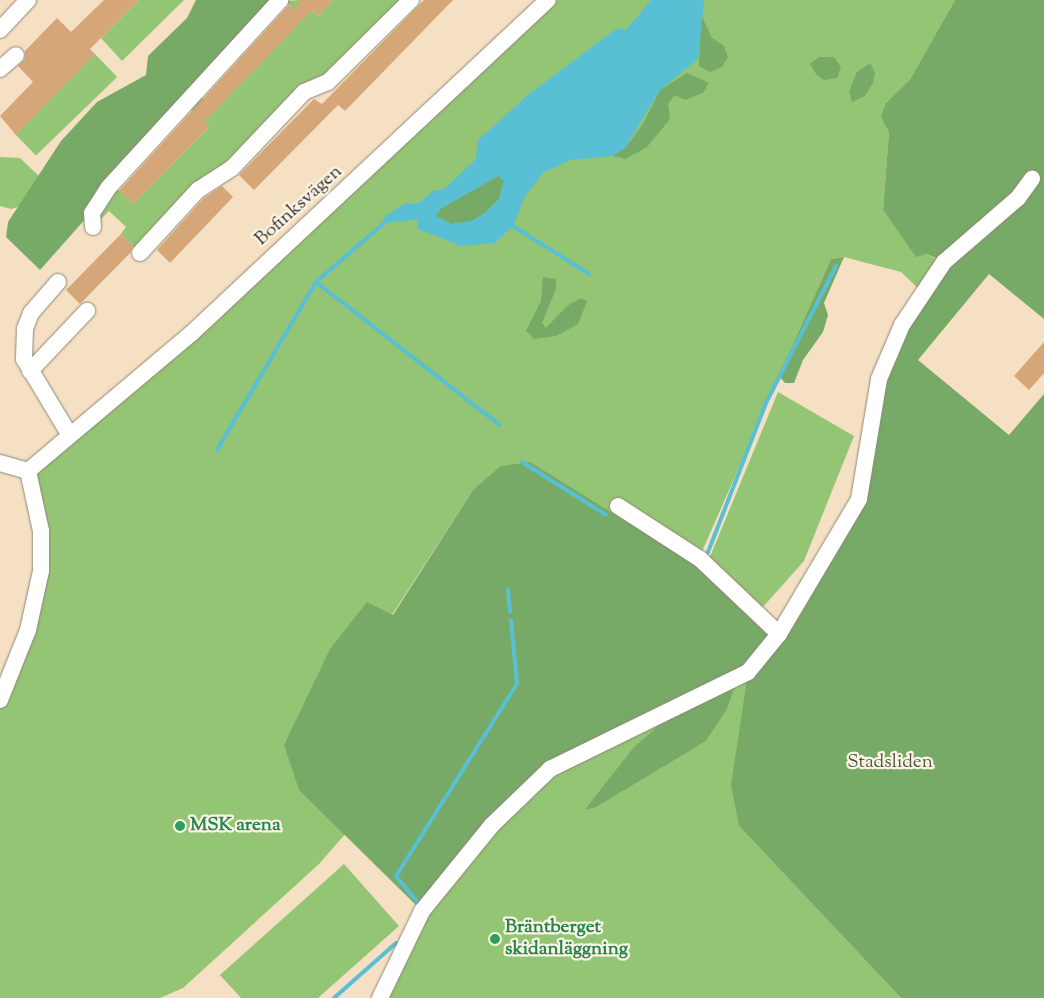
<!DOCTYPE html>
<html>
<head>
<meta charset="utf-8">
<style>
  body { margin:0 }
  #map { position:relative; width:1044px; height:998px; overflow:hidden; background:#f5e0c3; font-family:"Sorts Mill Goudy",serif }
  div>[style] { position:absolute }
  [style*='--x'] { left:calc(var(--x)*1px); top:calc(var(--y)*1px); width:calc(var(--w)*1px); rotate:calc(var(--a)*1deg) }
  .green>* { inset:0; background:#94c574; transform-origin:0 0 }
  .forest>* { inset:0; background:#7a6 }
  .water>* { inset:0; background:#58bfd5 }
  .stream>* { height:4px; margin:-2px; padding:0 2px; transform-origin:2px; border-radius:2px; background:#58bfd5 }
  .building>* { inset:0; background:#d5a677 }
  .roads { filter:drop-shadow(0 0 1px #908677) drop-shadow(0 0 1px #908677) }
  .minor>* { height:16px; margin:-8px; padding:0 8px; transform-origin:8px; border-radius:8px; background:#fff }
  .dots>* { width:14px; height:14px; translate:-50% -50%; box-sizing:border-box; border:2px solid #fcf5e5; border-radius:50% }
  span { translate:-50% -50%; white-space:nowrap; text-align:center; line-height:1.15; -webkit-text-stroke:4.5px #fcf5e5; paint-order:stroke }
  .street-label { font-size:19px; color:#2b2b2b }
  .park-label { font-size:19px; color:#4a5941 }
  .leisure-label { font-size:19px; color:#27864d; font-weight:700 }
  .left { translate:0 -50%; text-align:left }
</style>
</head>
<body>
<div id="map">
  <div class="green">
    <i style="clip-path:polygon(139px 0,184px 0,122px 61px,101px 38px)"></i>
    <i style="clip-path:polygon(301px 0,318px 16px,333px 0,405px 0,332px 75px,224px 166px,203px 178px,135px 248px,121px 234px,126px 227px,109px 211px,95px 225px,114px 186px,133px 204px,209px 127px,188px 107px,199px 95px,215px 110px,303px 19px,285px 1px)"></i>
    <i style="clip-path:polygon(548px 0,955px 0,910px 81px,886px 103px,889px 132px,883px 210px,916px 256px,926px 254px,944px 262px,923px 293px,901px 272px,844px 257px,831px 259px,696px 565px,473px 490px,392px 615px,299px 790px,347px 832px,319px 864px,183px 988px,160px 998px,0 998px,0 700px,41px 571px,28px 471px)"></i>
    <i style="left:95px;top:54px;width:32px;height:113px;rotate:46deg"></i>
    <i style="clip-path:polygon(0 157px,20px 158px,40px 177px,21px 206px,11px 209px,0 206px)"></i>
    <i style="clip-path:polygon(778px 392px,854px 436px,804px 561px,761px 609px,707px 564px)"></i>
    <i style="clip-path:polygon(evenodd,748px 672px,739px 826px,901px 998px,380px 998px,408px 932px,536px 784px,748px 672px,705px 742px,595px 808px,584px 810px,633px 748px,705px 742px)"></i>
    <i style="clip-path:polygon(344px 864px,399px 926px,318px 998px,241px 998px,220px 975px)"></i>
  </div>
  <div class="forest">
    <i style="clip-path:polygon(196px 0,280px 0,40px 270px,6px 237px,8px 222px,61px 141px,97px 102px,146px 75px,148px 56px,187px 18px)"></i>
    <i style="clip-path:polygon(955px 0,1044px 0,1044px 319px,989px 274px,918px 360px,1009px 435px,1044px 394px,1044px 998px,901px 998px,739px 826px,731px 785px,748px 673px,550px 769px,422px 911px,299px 790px,284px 745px,330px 649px,367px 602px,393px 615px,473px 490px,501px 466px,530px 462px,696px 565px,779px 634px,859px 499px,879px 379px,944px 261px,926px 254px,916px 257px,883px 210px,889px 132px,881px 117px,886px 103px,910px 80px)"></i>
    <i style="clip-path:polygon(701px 14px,712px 38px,724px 46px,728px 57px,722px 67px,710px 72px,699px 66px)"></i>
    <i style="clip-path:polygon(819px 57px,834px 57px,841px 67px,837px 78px,824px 80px,816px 74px,810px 64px)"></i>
    <i style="clip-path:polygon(870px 63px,875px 73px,873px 83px,865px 96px,852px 102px,849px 91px,857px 72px)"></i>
    <i style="clip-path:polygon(687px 73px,709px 83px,703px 93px,685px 100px,675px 95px,668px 104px,670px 119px,647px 147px,625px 159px,613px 156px,625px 148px,643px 124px,660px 90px)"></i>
    <i style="clip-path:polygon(498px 176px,504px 181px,499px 199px,485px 213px,471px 222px,451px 224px,436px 216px,440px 209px)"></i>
    <i style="clip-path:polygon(844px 257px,824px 303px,828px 315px,823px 332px,803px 360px,794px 383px,785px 383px,779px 376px,831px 259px)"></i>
    <i style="clip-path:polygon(543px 277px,556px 279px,556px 289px,542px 323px,546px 328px,567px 306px,581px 298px,587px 301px,578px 324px,556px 336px,534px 339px,526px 331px,541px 301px)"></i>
    <i style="clip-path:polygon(735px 686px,727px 709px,705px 742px,595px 808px,584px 810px,633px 748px,664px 721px)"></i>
  </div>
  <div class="water">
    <i style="clip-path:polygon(evenodd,651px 0,704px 0,698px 59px,660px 90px,625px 148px,613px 156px,570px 160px,543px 173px,525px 196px,513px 226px,495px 243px,461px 246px,418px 229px,417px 220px,384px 223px,384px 217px,404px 204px,419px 203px,434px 190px,443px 190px,476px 159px,478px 140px,529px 94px,617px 28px,626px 30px,651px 0,498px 176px,504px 181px,499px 199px,485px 213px,471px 221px,451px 224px,436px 216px,440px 209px,498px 176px)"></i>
  </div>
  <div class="stream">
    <i style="--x:513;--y:226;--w:90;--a:32.3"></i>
    <i style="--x:316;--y:282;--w:233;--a:37.9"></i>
    <i style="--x:217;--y:450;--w:195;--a:-59.5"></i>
    <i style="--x:316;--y:282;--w:90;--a:-40.9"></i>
    <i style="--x:522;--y:462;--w:99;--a:32.2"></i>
    <i style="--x:708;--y:552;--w:162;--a:-68.7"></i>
    <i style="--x:767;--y:401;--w:152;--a:-62.9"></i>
    <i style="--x:508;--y:590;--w:22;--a:85"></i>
    <i style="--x:421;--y:906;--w:39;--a:-130"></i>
    <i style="--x:396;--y:876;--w:227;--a:-57.8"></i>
    <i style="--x:517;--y:684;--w:64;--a:-95.4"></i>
    <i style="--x:334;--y:998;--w:83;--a:-41.6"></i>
  </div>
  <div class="building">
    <i style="clip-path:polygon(104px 0,139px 0,90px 49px,95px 54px,16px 135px,0 116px,33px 82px,18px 66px,25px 59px,25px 51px,57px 18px,71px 32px)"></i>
    <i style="clip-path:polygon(301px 0,333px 0,318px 16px,312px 10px,204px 122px,209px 127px,133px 204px,119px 191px,289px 5px,294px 10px)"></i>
    <i style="clip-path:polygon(424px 0,453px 0,345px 111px,338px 105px,254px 190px,239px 175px,314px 99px,322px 104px)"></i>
    <i style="clip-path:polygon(222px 186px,233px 197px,170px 263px,157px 250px,204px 198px)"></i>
    <i style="clip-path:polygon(121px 234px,133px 246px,130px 253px,80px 304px,66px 290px)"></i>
    <i style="clip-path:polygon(1044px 342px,1044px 373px,1029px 390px,1014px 376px)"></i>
  </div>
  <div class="roads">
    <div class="minor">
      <i style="--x:0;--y:30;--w:41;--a:-47"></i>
      <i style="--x:0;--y:69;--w:21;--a:-41"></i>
      <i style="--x:93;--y:227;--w:14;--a:-94"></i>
      <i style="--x:92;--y:213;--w:30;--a:-57"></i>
      <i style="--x:108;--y:188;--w:255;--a:-47.5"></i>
      <i style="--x:140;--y:253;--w:86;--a:-47.4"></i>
      <i style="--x:198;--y:190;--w:40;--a:-32.9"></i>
      <i style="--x:232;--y:168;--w:105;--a:-46.5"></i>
      <i style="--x:304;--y:92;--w:26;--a:-23"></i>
      <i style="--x:328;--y:82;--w:117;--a:-44.7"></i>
      <i style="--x:58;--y:282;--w:41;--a:131.1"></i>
      <i style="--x:31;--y:313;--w:17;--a:111"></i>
      <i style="--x:25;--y:329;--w:30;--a:92"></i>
      <i style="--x:24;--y:359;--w:87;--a:59"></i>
      <i style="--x:30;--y:371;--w:83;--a:-46.5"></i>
      <i style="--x:0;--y:463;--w:29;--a:16"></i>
      <i style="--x:28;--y:471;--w:214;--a:-40.1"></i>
      <i style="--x:192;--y:333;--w:487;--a:-43.1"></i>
      <i style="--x:618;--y:506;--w:98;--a:32.9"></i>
      <i style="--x:700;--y:559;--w:109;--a:43.5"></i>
      <i style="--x:0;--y:700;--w:75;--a:-68.2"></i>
      <i style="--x:28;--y:630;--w:60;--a:-77.6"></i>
      <i style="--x:41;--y:571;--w:40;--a:-90"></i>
      <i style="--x:41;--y:531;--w:61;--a:-102.2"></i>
      <i style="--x:380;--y:998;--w:97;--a:-64.2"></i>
      <i style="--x:422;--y:911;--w:111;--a:-50.9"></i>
      <i style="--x:492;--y:825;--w:81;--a:-44"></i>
      <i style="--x:550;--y:769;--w:220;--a:-26.1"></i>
      <i style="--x:748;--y:672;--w:49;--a:-50.8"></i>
      <i style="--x:779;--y:634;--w:157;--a:-59.3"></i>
      <i style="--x:859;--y:499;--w:122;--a:-80.5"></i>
      <i style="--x:879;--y:379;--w:59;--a:-66.9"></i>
      <i style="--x:902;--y:325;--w:76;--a:-56.3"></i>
      <i style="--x:944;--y:262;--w:98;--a:-40.9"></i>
      <i style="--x:1018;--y:198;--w:24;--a:-54"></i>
    </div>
  </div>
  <div class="dots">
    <i style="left:180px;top:826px;background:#2e9e5b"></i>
    <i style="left:495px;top:939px;background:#2e9e5b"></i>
  </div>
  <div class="street-label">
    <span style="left:299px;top:206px;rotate:-42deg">Bofinksvägen</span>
  </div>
  <div class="park-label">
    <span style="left:890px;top:763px">Stadsliden</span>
  </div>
  <div class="leisure-label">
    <span class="left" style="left:190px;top:826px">MSK arena</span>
    <span class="left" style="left:505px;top:939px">Bräntberget<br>skidanläggning</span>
  </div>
</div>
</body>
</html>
